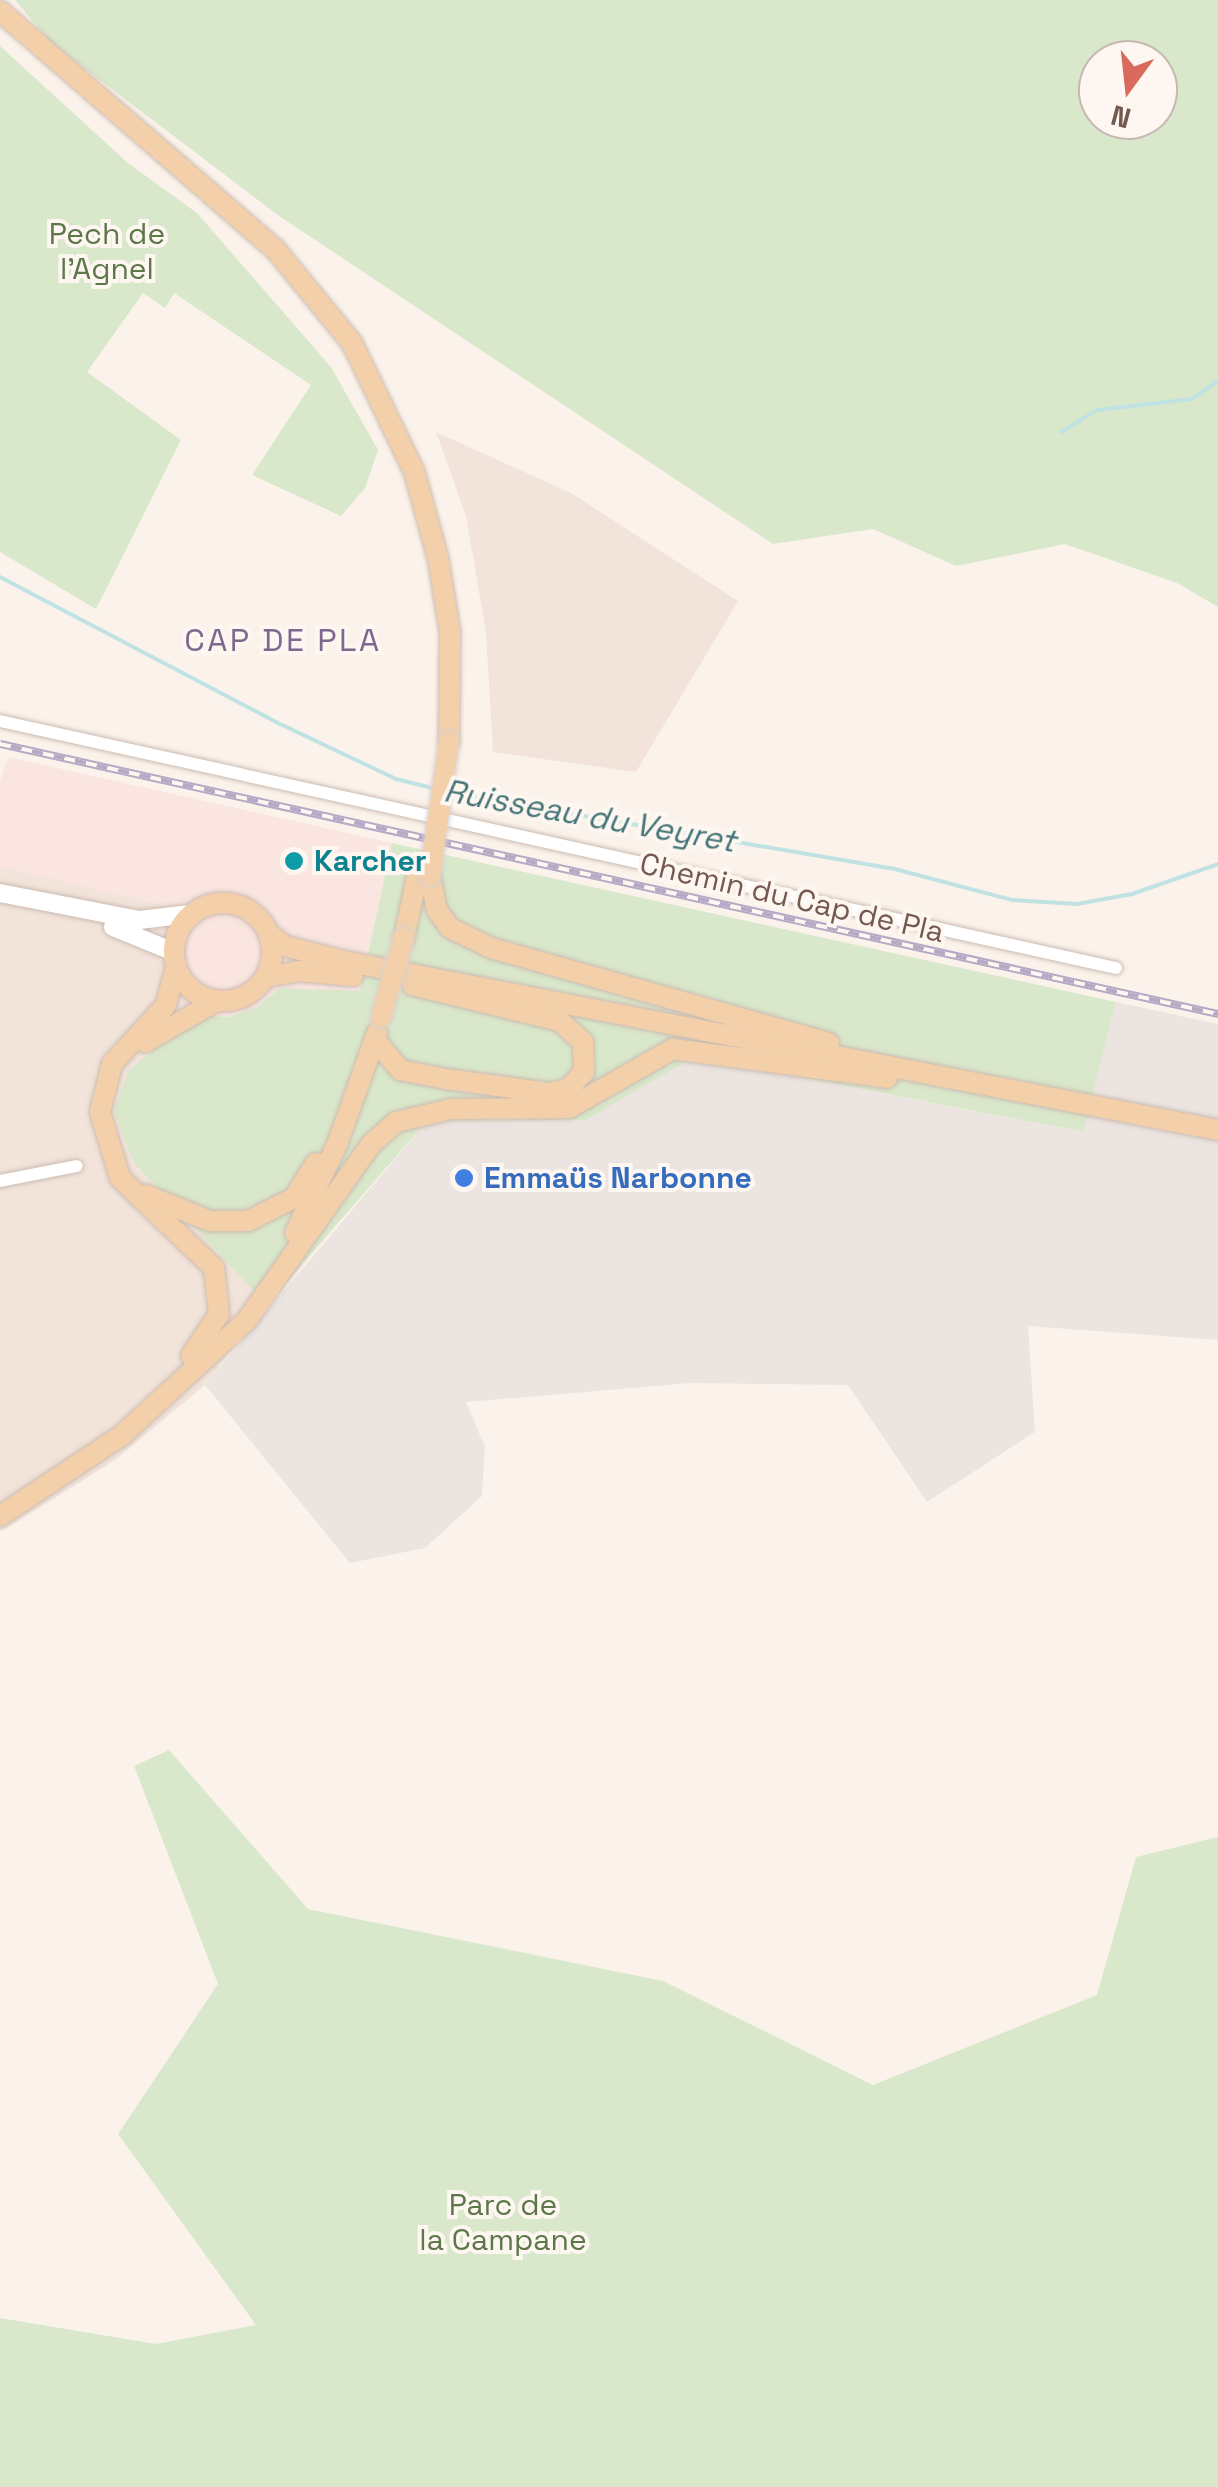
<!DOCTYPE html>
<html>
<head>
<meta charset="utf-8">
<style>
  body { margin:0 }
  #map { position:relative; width:1218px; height:2487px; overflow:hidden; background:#fbf3eb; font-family:"Space Grotesk",sans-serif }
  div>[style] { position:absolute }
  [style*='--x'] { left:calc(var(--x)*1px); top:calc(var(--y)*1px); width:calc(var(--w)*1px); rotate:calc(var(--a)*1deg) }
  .residential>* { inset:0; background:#f2e4da }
  .commercial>* { inset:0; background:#fae5e0 }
  .industrial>* { inset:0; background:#ebe4e0 }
  .green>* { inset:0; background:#d9e8ca }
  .stream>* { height:4px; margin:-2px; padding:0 2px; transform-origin:2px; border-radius:2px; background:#c0e2e3 }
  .roads { filter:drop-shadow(0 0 2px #ccbbb1) drop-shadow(0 0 2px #ccbbb1) }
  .street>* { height:12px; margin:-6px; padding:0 6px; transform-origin:6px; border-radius:6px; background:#fff }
  .secondary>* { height:18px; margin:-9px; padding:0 9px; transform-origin:9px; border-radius:9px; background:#fff }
  .primary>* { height:20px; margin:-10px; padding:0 10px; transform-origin:10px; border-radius:10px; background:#f3d0aa }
  .primary>.ring { margin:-10px; padding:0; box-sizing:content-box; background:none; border:20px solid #f3d0aa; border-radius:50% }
  .rail>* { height:8px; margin-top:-4px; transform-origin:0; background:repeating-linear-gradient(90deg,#fef7f1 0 11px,#b5a9c5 0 22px); box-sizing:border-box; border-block:2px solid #b5a9c5 }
  .bridges { filter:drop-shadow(0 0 2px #d8d1ce) drop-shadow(0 0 2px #d8d1ce) }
  .primary-bridge>* { height:20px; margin:-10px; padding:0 10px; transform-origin:10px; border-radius:10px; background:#f3d0aa }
  .dots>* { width:28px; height:28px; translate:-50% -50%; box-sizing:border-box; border:5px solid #fef7f1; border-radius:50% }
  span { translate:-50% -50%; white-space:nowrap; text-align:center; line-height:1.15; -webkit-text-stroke:8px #fef7f1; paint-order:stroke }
  .park-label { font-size:30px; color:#5c7849 }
  .culture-label { font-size:30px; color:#0d838f; font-weight:700 }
  .left { translate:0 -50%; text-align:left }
  .street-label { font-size:30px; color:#745950 }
  .shop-label { font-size:30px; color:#366cbe; font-weight:700 }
  .neighbourhood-label { font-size:32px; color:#7e688f; letter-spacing:2.5px }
  .water-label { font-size:32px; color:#447477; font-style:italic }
  .north { position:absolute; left:1078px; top:40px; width:100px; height:100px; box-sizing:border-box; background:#fef7f1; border:2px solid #c7b8b1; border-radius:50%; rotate:195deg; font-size:28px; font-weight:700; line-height:40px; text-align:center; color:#745950 }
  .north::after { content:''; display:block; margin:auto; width:35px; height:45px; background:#d96b5c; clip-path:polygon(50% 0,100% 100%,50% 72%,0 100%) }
</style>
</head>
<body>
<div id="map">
  <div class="residential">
    <i style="clip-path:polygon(436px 432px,571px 493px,738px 601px,636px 772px,493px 752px,486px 633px,466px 516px)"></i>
    <i style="clip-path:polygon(0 866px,168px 906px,159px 958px,194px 1015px,244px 1279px,267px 1305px,205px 1385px,114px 1461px,0 1532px)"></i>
  </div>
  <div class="commercial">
    <i style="clip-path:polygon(8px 757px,392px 843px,360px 992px,280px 988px,257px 1007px,228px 1017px,194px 1015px,159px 958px,167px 906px,0 866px,0 781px)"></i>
  </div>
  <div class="industrial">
    <i style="clip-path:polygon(1116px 1002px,1218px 1024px,1218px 1340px,1028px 1326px,1035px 1432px,927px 1502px,848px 1385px,691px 1383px,466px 1402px,485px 1447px,482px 1496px,425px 1548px,350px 1563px,205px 1385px,427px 1121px,694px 1057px,1082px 1132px)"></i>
  </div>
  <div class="green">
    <i style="clip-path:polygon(evenodd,15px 0,1218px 0,1218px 607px,1177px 583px,1065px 544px,956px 566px,873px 529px,773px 544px,279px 216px,51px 43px,15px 0,1098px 60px,1158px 60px,1158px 120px,1098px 120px,1098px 60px)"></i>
    <i style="clip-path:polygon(0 46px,128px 163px,197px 213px,331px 367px,378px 450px,365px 488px,341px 516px,252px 475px,311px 385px,174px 293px,165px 308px,143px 293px,87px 372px,181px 440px,96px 609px,0 552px)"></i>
    <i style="clip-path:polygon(392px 843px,1116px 1002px,1083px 1132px,694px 1057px,586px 1120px,427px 1121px,267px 1305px,134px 1163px,114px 1111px,128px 1071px,194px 1015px,228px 1017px,257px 1007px,280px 988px,360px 991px)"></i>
    <i style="clip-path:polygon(169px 1750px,308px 1909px,663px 1981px,873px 2085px,1097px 1995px,1136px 1857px,1218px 1837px,1218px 2487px,0 2487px,0 2318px,156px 2344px,256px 2325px,118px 2134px,218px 1984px,134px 1766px)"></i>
  </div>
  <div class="stream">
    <i style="--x:1061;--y:432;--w:42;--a:-31.4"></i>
    <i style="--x:1097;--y:410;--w:96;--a:-6.6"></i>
    <i style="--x:1192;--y:399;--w:32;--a:-35"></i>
    <i style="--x:0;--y:577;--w:312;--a:27.7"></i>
    <i style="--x:276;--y:722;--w:133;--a:25.4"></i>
    <i style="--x:396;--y:779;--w:41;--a:14"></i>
    <i style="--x:450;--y:793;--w:447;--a:9.7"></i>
    <i style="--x:891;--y:868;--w:125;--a:14.8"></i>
    <i style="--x:1012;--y:900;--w:65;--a:3.5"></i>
    <i style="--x:1077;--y:904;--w:56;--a:-10.3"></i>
    <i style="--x:1132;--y:894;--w:91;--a:-19.2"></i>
  </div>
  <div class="roads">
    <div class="street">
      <i style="--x:0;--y:721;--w:1143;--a:12.48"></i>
      <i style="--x:0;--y:1181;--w:78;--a:-11"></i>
    </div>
    <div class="secondary">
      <i style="--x:0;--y:893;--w:142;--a:11"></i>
      <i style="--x:139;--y:920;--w:52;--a:-6.6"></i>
      <i style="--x:113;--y:927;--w:66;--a:22.3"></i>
    </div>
    <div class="primary">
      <i style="--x:0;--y:11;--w:364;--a:40.9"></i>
      <i style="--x:275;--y:249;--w:122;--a:50.7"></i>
      <i style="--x:352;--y:343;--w:142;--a:64.2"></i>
      <i style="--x:414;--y:471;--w:90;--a:74.6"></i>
      <i style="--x:438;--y:558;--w:75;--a:80.8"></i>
      <i style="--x:450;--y:632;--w:109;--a:90.5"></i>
      <i style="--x:430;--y:875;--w:36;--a:79"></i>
      <i style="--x:437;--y:910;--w:22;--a:54"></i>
      <i style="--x:450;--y:928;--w:46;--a:26"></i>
      <i style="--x:491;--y:948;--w:351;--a:15.7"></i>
      <i class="ring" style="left:174px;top:903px;width:78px;height:78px"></i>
      <i style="--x:269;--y:934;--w:20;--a:37"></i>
      <i style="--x:285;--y:946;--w:61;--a:14.3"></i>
      <i style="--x:344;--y:961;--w:890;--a:10.94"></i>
      <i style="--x:404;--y:938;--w:67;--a:-78"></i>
      <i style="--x:176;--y:967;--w:39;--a:105"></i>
      <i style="--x:166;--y:1005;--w:80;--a:132.5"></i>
      <i style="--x:112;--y:1064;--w:49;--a:104"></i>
      <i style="--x:100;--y:1112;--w:69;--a:73.1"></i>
      <i style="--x:120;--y:1178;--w:130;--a:43.8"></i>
      <i style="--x:214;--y:1268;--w:46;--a:83.8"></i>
      <i style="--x:219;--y:1314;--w:50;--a:123.7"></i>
      <i style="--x:266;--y:977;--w:34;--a:-10"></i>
      <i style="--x:299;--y:971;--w:54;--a:5.3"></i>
      <i style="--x:375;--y:1040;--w:39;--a:50"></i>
      <i style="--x:400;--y:1070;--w:47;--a:11.1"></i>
      <i style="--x:446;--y:1079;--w:105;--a:7.7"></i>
      <i style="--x:550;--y:1093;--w:18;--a:-13"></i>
      <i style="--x:568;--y:1089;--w:23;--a:-47"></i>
      <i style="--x:584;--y:1072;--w:30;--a:-92"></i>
      <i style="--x:583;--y:1042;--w:31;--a:-138"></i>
      <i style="--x:560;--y:1021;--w:152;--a:-166.3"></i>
      <i style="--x:145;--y:1042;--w:83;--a:-29.7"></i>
      <i style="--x:146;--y:1195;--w:69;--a:22.1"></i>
      <i style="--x:210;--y:1221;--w:38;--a:0"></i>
      <i style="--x:248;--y:1221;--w:51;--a:-26.6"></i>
      <i style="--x:294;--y:1198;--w:41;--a:-57.8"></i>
      <i style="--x:295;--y:1233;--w:101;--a:-64.7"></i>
      <i style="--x:338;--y:1142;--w:116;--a:-70.3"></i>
      <i style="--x:0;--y:1516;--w:145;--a:-33.5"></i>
      <i style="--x:121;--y:1436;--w:171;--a:-42.6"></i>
      <i style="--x:247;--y:1320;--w:215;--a:-54.8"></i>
      <i style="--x:371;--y:1144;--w:33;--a:-41"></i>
      <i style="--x:396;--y:1122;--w:57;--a:-13.3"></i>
      <i style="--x:451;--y:1109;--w:118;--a:-0.5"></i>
      <i style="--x:569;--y:1108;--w:120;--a:-29.6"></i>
      <i style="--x:673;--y:1049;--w:216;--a:7.7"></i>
    </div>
  </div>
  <div class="rail">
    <i style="--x:0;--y:744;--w:1248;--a:12.5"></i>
  </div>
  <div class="bridges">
    <div class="primary-bridge">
      <i style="--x:430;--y:875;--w:135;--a:-81.9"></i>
      <i style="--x:381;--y:1017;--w:82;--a:-73.8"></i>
    </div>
  </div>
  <div class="dots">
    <i style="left:294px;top:861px;background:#0f9aa8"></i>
    <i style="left:464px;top:1178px;background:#3f7fe0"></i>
  </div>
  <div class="park-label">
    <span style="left:107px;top:251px">Pech de<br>l'Agnel</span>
    <span style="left:503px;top:2222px">Parc de<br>la Campane</span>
  </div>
  <div class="culture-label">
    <span class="left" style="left:314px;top:861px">Karcher</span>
  </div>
  <div class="street-label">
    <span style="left:792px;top:898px;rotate:13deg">Chemin du Cap de Pla</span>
  </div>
  <div class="shop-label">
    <span class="left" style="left:484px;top:1178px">Emmaüs Narbonne</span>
  </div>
  <div class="neighbourhood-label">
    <span style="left:283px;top:640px">CAP DE PLA</span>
  </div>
  <div class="water-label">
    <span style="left:590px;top:816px;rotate:10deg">Ruisseau du Veyret</span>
  </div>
  <div class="north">N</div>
</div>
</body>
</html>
